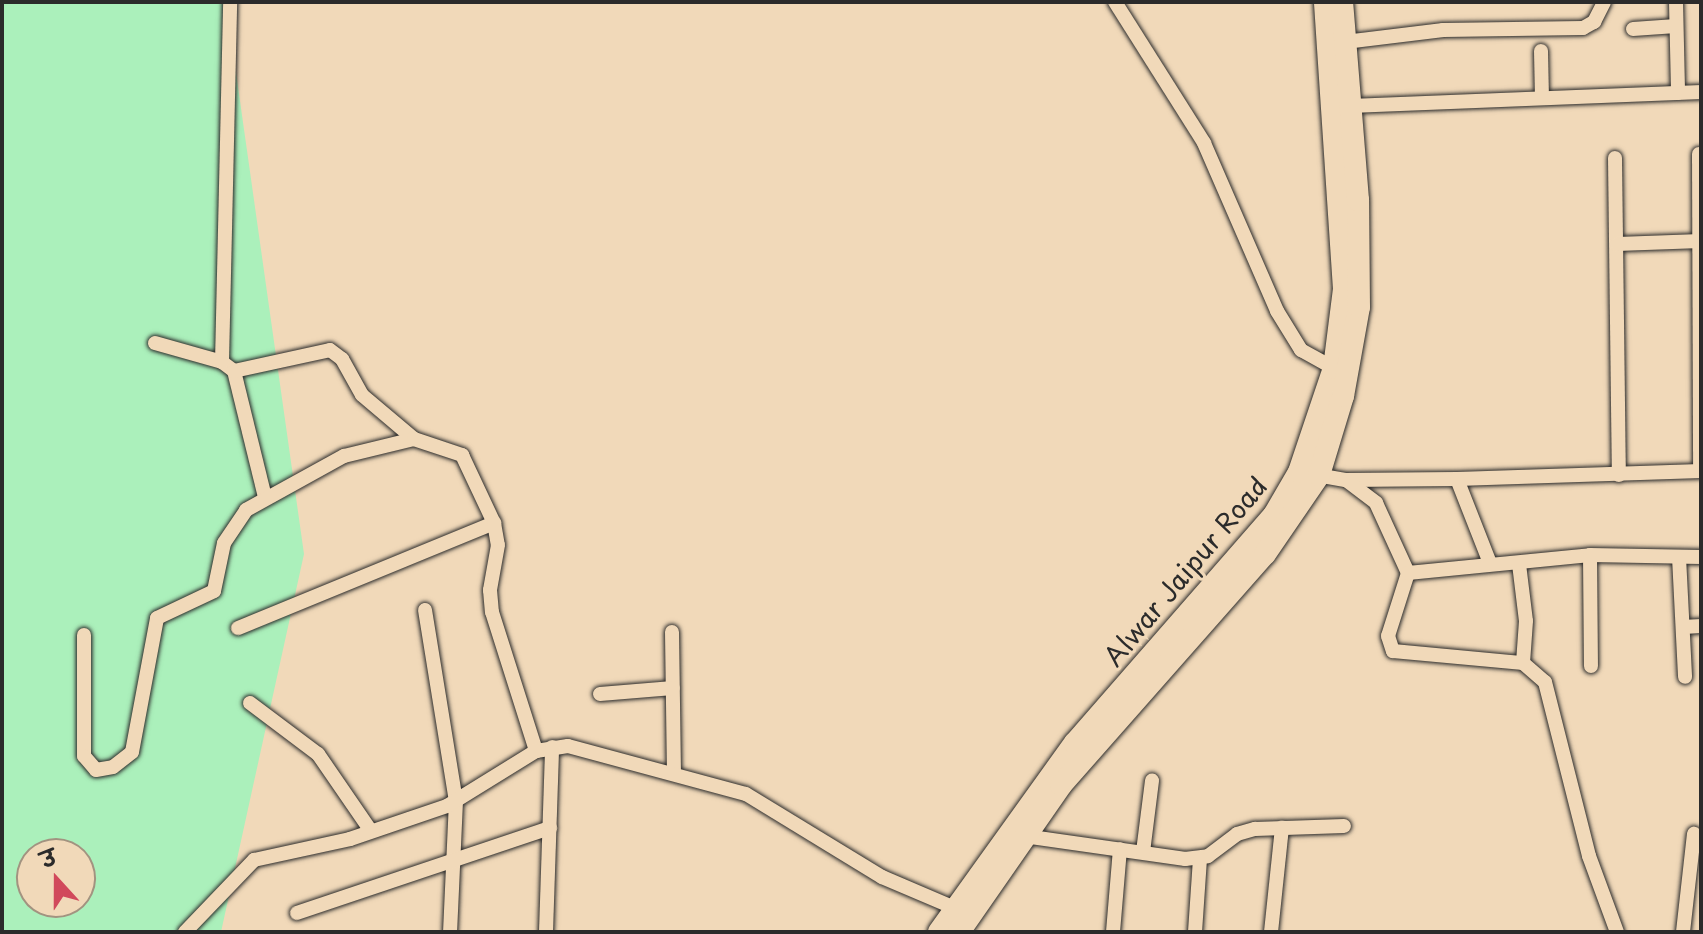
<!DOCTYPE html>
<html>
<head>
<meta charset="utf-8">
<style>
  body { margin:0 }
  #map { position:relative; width:1703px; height:934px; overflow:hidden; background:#f1d9b9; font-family:"Playpen Sans","Playpen Sans Deva",sans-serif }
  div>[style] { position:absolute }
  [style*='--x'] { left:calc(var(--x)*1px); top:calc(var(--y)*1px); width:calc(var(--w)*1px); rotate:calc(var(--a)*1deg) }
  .green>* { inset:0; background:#abf0bb }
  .roads { filter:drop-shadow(0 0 2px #2b2b2b) drop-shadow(0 0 2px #2b2b2b) }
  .minor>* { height:14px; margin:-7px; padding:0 7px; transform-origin:7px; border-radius:7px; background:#f1d9b9 }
  .secondary>* { height:22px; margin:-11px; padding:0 11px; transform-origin:11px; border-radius:11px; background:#f1d9b9 }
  span { translate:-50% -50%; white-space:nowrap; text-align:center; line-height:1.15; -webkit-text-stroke:6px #f1d9b9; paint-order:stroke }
  .street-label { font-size:26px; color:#2b2b2b }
  .frame { position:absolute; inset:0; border:4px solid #2b2b2b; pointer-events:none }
  .north { position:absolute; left:16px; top:838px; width:80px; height:80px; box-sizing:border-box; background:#f1d9b9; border:2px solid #a29380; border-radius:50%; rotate:339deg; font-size:22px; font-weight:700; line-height:32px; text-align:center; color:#2b2b2b }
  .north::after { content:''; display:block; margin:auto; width:28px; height:36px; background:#d1495b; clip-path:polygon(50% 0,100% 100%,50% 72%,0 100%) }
</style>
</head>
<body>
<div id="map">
  <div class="green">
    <i style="clip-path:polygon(evenodd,2px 2px,226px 2px,304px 554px,221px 932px,2px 932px,2px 2px,32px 854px,80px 854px,80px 902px,32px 902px,32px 854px)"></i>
  </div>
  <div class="roads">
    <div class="minor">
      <i style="--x:1115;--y:2;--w:167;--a:57.7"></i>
      <i style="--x:1204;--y:143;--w:183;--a:66.5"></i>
      <i style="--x:1277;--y:311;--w:46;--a:58.4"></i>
      <i style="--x:1301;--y:350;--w:38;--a:29"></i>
      <i style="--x:1676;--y:2;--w:91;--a:88.7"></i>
      <i style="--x:1633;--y:29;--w:43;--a:-4"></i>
      <i style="--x:1345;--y:42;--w:99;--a:-7"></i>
      <i style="--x:1443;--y:30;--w:140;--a:-0.8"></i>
      <i style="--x:1583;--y:28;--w:13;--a:-29"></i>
      <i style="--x:1594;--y:22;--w:22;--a:-63"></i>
      <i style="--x:1541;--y:51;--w:46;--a:88.8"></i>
      <i style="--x:1351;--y:106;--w:350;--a:-2.3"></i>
      <i style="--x:1699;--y:154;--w:317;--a:89.8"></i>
      <i style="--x:1615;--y:158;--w:317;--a:89.3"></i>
      <i style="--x:1617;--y:244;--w:84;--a:-2"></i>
      <i style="--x:155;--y:343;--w:70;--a:15.8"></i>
      <i style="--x:222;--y:362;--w:15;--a:37"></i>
      <i style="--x:234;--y:371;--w:130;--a:76.2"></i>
      <i style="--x:222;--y:362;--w:360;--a:-88.7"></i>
      <i style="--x:234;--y:371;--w:98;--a:-12.3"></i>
      <i style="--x:330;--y:350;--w:15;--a:37"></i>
      <i style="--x:342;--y:359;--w:41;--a:60.9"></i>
      <i style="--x:362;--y:395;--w:68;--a:40.2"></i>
      <i style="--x:1311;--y:474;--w:36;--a:10"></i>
      <i style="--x:1346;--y:480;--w:111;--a:-0.5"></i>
      <i style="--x:1457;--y:479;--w:244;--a:-1.9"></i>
      <i style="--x:1457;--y:479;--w:90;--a:68.6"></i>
      <i style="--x:1346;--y:480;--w:38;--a:37"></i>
      <i style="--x:1376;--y:503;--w:77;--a:65.4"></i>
      <i style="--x:1408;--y:573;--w:66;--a:107.6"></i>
      <i style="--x:1388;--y:636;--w:16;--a:72"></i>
      <i style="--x:1393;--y:651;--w:131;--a:5.3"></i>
      <i style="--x:1523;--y:663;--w:29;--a:41"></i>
      <i style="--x:1545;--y:682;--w:179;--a:75.8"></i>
      <i style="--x:1589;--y:856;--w:81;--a:69.8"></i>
      <i style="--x:1590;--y:555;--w:111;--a:89.5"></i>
      <i style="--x:1679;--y:557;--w:120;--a:87.1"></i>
      <i style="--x:1519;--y:564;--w:57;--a:83"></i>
      <i style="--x:1526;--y:621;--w:42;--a:94.1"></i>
      <i style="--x:1408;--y:573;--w:183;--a:-5.6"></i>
      <i style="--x:1590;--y:555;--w:111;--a:1"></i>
      <i style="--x:425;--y:610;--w:193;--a:80.8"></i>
      <i style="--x:456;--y:801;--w:131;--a:92.6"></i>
      <i style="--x:1683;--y:627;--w:18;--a:-3"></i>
      <i style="--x:238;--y:628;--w:277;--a:-22.3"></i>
      <i style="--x:672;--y:632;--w:141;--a:89.2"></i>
      <i style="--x:84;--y:635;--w:121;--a:90"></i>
      <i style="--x:84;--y:756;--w:18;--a:49"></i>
      <i style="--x:96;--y:770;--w:17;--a:-10"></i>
      <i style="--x:113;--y:767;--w:24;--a:-38"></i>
      <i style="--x:132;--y:752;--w:136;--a:-79.4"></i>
      <i style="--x:157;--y:618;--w:63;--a:-25.3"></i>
      <i style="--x:214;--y:591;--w:49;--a:-78.2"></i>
      <i style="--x:224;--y:543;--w:40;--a:-56"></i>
      <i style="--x:246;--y:510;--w:112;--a:-28.9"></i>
      <i style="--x:344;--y:456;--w:72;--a:-13.7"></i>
      <i style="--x:414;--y:439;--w:51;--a:18.4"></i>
      <i style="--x:462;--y:455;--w:75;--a:64.8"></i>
      <i style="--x:494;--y:523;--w:22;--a:80"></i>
      <i style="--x:498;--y:545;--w:46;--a:100.1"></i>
      <i style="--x:490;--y:590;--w:22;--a:85"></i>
      <i style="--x:492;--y:612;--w:146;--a:72.4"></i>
      <i style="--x:600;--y:694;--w:73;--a:-4.7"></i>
      <i style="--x:250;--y:703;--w:85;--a:36.9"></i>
      <i style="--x:318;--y:754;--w:93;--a:55.5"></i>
      <i style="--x:1024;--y:836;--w:163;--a:8.1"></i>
      <i style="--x:1185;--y:859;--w:23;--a:-7"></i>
      <i style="--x:1208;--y:856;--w:36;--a:-37"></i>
      <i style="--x:1237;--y:834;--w:19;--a:-16"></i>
      <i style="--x:1255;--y:829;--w:89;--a:-1.9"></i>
      <i style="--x:1143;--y:852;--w:72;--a:-82.8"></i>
      <i style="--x:297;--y:913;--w:267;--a:-18.6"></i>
      <i style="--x:185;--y:932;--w:100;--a:-46.2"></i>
      <i style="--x:254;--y:860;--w:98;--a:-12.3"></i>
      <i style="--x:350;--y:839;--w:102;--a:-18.8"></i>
      <i style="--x:447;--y:806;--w:105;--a:-31.7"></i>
      <i style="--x:536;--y:751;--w:32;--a:-9"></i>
      <i style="--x:568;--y:746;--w:184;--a:15.1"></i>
      <i style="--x:746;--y:794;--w:159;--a:31.4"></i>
      <i style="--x:882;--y:877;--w:89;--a:23.1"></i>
      <i style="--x:546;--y:932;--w:185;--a:-88.1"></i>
      <i style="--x:1113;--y:932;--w:83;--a:-85.2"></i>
      <i style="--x:1195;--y:932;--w:73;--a:-86.1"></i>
      <i style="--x:1271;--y:932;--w:105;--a:-84"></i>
      <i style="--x:1683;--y:932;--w:99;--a:-83.6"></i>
    </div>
    <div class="secondary">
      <i style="--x:939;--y:932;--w:233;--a:-54.3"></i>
      <i style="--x:1075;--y:743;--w:303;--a:-48.9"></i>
      <i style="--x:1274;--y:515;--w:50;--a:-59.8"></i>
      <i style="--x:1299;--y:472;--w:110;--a:-71.4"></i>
      <i style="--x:1334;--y:368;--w:80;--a:-82.8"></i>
      <i style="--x:1344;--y:289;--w:288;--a:-93.8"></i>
      <i style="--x:959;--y:932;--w:179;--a:-55.2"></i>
      <i style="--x:1061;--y:785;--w:308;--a:-48.6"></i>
      <i style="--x:1265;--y:554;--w:96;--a:-55.6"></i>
      <i style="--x:1319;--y:475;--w:83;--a:-73.1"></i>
      <i style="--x:1343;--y:396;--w:90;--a:-79.8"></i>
      <i style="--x:1359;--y:307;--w:107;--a:-90.5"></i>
      <i style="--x:1358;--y:200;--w:199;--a:-94.6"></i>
    </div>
  </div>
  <div class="street-label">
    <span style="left:1185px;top:571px;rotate:-50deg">Alwar Jaipur Road</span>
  </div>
  <div class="frame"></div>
  <div class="north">उ</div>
</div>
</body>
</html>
